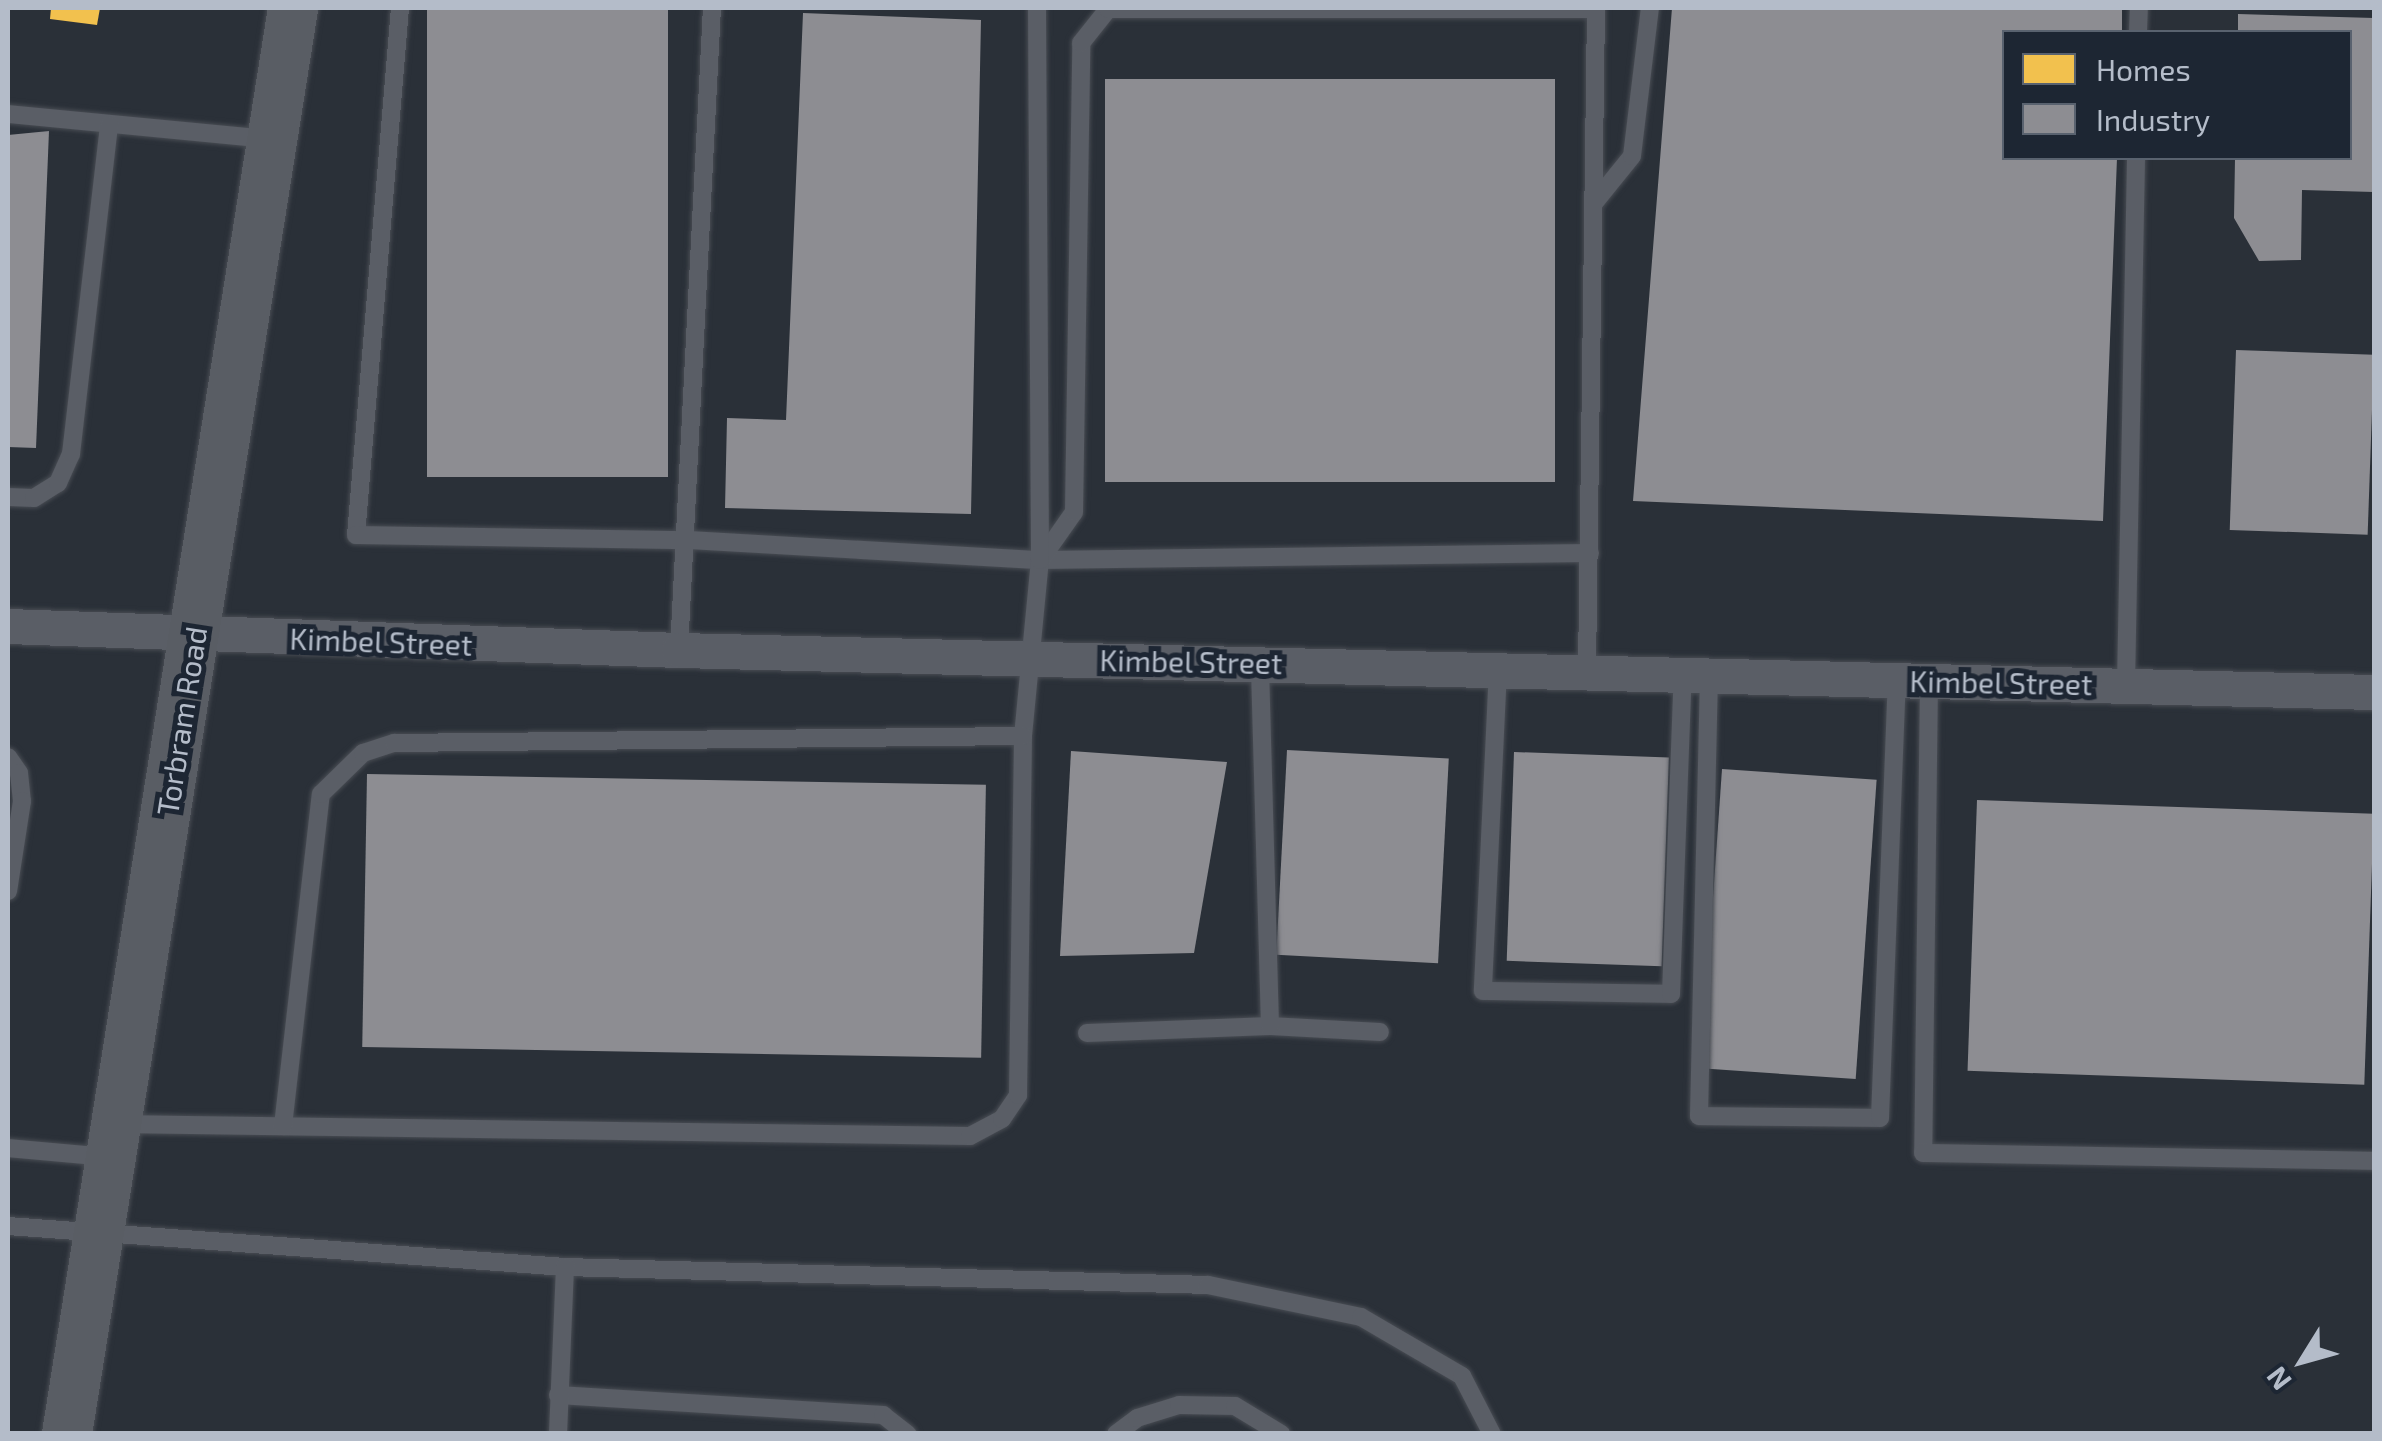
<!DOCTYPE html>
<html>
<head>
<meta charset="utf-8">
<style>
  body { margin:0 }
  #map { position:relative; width:2382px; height:1441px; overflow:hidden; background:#2a3038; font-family:"Exo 2",sans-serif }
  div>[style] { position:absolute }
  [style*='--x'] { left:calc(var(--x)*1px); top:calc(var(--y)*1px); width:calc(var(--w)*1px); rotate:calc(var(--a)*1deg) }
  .homes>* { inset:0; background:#f2c14e }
  .industry>* { inset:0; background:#8d8d92; transform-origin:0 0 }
  .roads { filter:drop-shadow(0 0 2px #484c53) drop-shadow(0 0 2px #484c53) }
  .lane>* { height:18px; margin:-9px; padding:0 9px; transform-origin:9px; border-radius:9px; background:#5a5e66 }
  .street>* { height:35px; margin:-17.5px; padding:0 17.5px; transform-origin:17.5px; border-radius:17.5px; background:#5a5e66 }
  .secondary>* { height:50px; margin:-25px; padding:0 25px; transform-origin:25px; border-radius:25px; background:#595d64 }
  span { translate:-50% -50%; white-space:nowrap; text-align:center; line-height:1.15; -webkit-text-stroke:10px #1d2633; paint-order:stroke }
  .street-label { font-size:30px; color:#b4bcc9 }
  .frame { position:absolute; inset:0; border:10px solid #b4bcc9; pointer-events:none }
  .legend { position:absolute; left:2002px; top:30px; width:350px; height:130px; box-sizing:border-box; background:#1d2633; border:2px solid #59626f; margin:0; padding:12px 18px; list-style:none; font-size:30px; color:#b4bcc9 }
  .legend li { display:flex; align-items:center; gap:20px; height:50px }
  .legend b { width:50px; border:2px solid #59626f }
  .north { position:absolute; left:2252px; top:1311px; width:100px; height:100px; -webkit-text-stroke:8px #1d2633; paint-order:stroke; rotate:233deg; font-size:28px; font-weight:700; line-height:40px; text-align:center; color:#b4bcc9 }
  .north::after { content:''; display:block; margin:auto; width:35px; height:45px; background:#b4bcc9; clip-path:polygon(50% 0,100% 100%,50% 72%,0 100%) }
</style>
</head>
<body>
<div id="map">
  <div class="homes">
    <i style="clip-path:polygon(51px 8px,100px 8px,97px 25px,50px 19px)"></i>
  </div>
  <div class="industry">
    <i style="left:427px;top:8px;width:241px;height:469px"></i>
    <i style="clip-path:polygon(1672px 8px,2122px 8px,2122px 32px,2004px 32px,2004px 158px,2117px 158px,2103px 521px,1633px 501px)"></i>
    <i style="clip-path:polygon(803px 13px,981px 20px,971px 514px,725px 508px,727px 418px,786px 420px)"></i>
    <i style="clip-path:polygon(2238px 14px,2374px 18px,2374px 192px,2302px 190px,2301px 260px,2259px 261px,2234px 218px,2235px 158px,2350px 158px,2350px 32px,2238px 32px)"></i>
    <i style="left:1105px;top:79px;width:450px;height:403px"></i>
    <i style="clip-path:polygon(49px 131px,36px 448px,8px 447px,8px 135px)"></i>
    <i style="left:2236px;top:350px;width:138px;height:180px;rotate:2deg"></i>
    <i style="left:1287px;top:750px;width:162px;height:205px;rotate:3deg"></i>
    <i style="clip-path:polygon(1071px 751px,1227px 762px,1194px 953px,1060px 956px)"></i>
    <i style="left:1514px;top:752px;width:155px;height:209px;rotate:2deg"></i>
    <i style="left:1722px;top:769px;width:155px;height:300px;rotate:4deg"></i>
    <i style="left:367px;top:774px;width:619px;height:273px;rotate:1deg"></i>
    <i style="left:1977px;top:800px;width:397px;height:271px;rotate:2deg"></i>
  </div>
  <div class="roads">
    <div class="lane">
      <i style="--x:400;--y:8;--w:529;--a:94.77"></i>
      <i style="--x:356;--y:535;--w:333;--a:0.9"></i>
      <i style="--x:689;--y:540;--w:352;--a:3.3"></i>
      <i style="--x:1040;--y:560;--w:550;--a:-0.73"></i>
      <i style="--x:2138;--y:32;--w:24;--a:-88"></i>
      <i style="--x:8;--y:114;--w:260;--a:5.5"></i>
      <i style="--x:1594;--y:203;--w:60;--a:-51"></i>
      <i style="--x:1632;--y:156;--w:149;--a:-83.1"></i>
      <i style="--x:8;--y:497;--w:26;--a:2"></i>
      <i style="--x:34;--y:498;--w:28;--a:-32"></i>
      <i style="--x:58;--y:483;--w:32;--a:-66"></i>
      <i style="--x:71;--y:454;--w:331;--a:-83.4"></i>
      <i style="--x:1041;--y:559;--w:57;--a:-54.9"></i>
      <i style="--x:1074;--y:512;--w:469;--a:-89.1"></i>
      <i style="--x:1081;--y:43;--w:43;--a:-51.5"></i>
      <i style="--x:1108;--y:9;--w:488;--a:0"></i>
      <i style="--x:1596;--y:9;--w:662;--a:90.78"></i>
      <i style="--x:679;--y:650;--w:643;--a:-87.06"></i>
      <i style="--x:1498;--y:669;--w:322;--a:92.7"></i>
      <i style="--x:1483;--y:991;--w:188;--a:0.9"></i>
      <i style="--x:1671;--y:994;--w:320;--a:-87.9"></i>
      <i style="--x:1709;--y:675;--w:441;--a:91.3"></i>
      <i style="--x:1699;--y:1116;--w:181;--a:0.6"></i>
      <i style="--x:1880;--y:1118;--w:439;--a:-87.8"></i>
      <i style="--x:1929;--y:680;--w:473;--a:90.7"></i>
      <i style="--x:1923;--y:1153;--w:451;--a:1"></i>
      <i style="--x:2126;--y:685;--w:527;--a:-88.91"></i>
      <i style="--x:8;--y:757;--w:19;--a:55"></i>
      <i style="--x:19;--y:773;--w:28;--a:84"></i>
      <i style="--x:22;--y:801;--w:91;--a:98.8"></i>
      <i style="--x:1270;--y:1026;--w:110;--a:3.1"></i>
      <i style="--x:1087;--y:1033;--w:183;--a:-2.2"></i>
      <i style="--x:1270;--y:1026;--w:363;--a:-91.6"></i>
      <i style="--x:117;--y:1124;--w:853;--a:0.81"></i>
      <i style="--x:970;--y:1136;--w:36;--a:-28"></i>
      <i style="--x:1002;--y:1119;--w:29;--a:-56"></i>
      <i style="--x:1018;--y:1095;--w:359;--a:-89.2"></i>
      <i style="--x:1023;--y:736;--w:177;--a:-84.5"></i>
      <i style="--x:1040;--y:560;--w:552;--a:-90.31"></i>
      <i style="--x:283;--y:1126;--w:334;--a:-83.5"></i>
      <i style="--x:321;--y:794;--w:59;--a:-44.3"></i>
      <i style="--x:363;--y:753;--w:33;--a:-18"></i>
      <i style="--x:394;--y:743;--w:629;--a:-0.64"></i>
      <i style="--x:8;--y:1148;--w:99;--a:5.2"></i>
      <i style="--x:8;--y:1226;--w:559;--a:4.21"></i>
      <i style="--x:565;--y:1267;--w:643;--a:1.6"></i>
      <i style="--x:1208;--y:1285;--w:156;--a:11.8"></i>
      <i style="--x:1361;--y:1317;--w:117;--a:30.3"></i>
      <i style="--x:1462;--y:1376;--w:65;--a:62.7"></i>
      <i style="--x:558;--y:1395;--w:326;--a:3.5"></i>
      <i style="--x:883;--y:1415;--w:31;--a:38"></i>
      <i style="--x:558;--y:1434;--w:167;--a:-87.6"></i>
      <i style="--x:1116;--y:1434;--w:26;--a:-37"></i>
      <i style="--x:1137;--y:1418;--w:44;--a:-17.2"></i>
      <i style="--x:1179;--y:1405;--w:56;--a:1"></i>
      <i style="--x:1235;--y:1406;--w:54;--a:31.3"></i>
    </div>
    <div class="street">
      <i style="--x:8;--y:626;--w:671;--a:2.05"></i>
      <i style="--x:679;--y:650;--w:1696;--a:1.42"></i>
    </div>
    <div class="secondary">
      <i style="--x:67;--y:1434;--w:1444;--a:-80.99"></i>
    </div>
  </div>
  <div class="street-label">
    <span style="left:381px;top:641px;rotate:2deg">Kimbel Street</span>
    <span style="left:1191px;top:661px;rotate:1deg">Kimbel Street</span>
    <span style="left:2001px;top:682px;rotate:1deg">Kimbel Street</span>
    <span style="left:181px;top:721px;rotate:-81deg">Torbram Road</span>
  </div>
  <div class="frame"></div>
  <ul class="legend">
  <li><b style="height:28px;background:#f2c14e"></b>Homes</li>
  <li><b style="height:28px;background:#8d8d92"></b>Industry</li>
  </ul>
  <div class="north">N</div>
</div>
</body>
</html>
